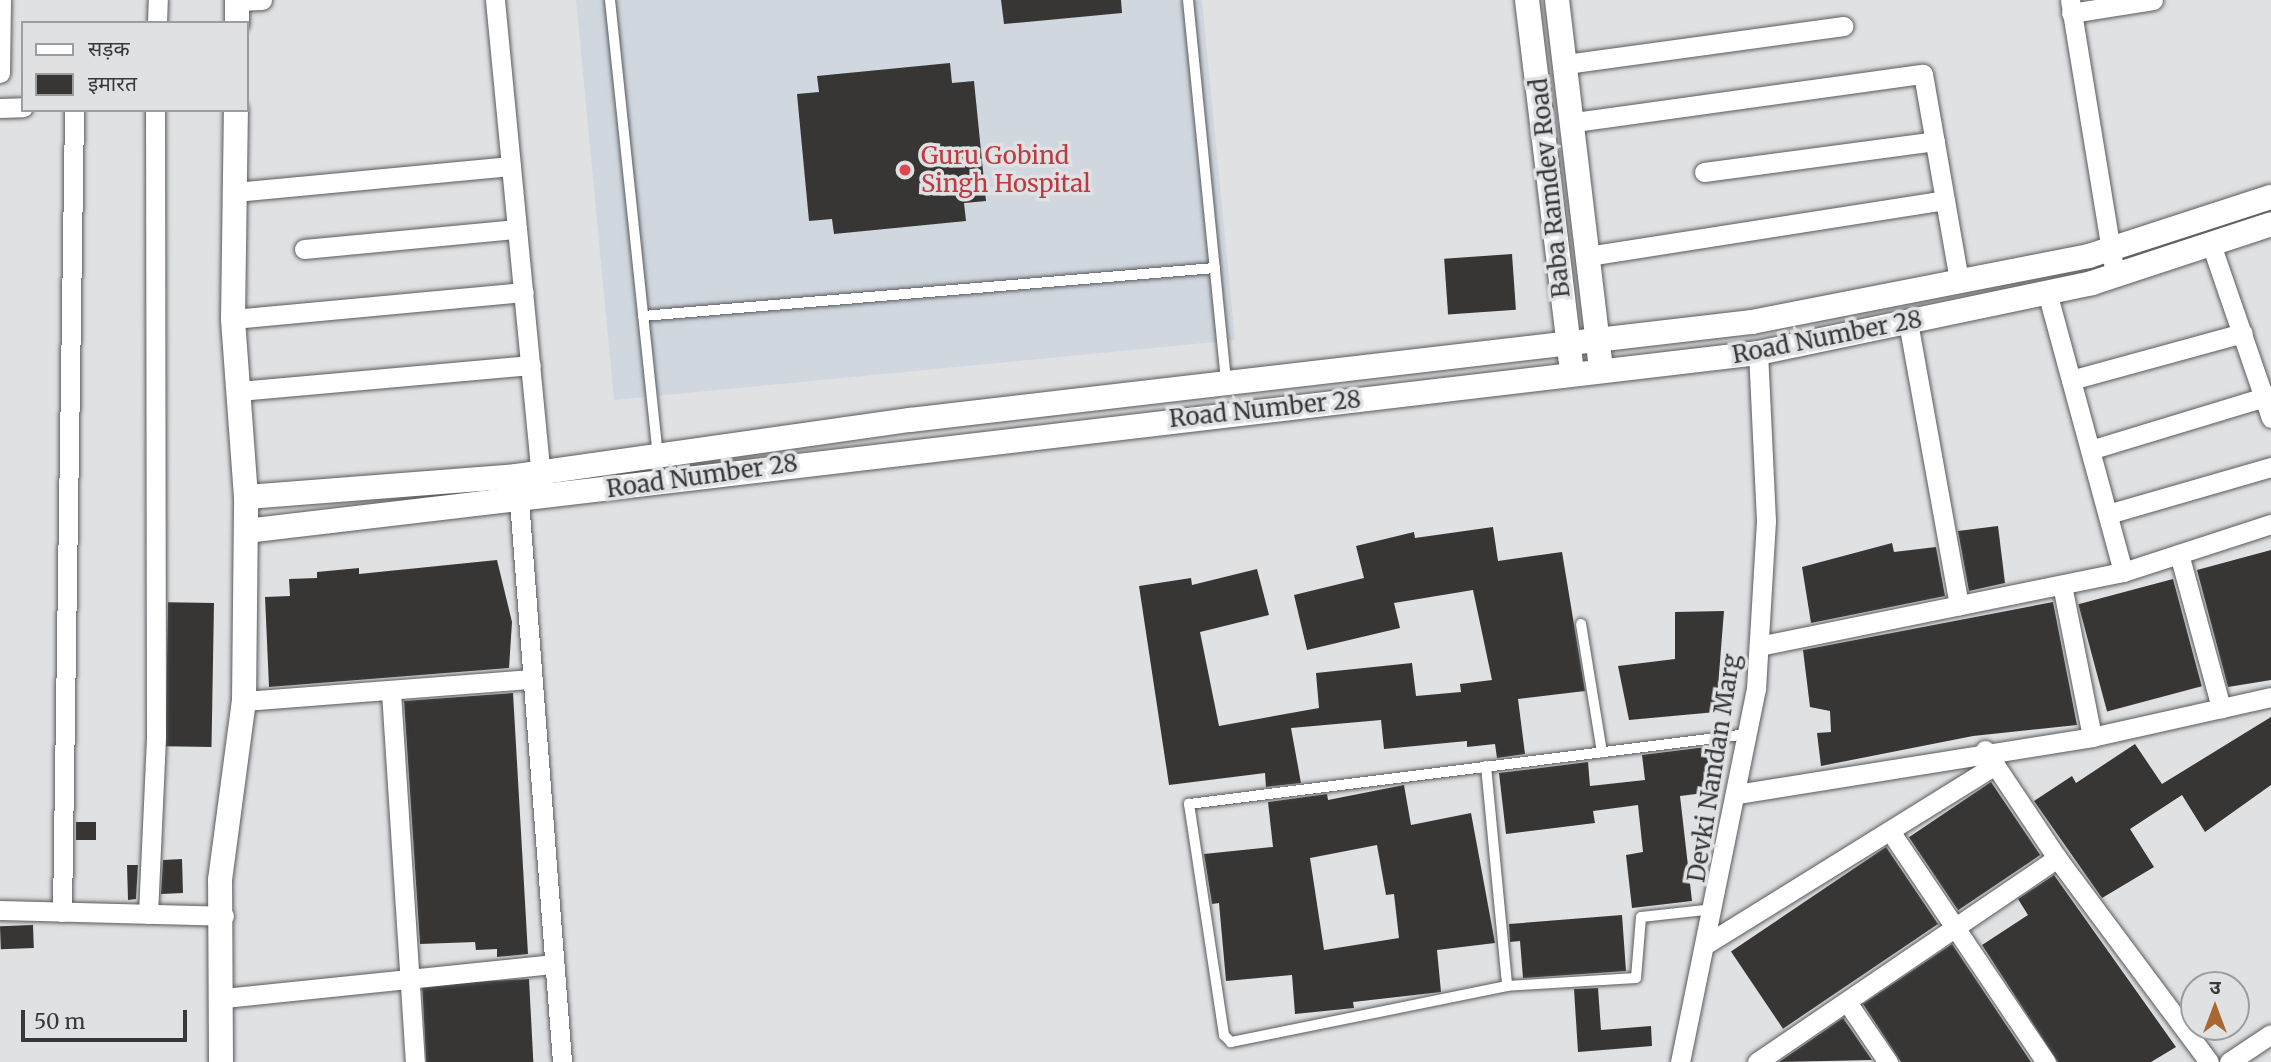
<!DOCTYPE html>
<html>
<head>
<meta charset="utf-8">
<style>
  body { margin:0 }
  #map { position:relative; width:2271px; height:1062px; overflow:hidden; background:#e0e1e3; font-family:Merriweather,"Noto Sans Devanagari",serif }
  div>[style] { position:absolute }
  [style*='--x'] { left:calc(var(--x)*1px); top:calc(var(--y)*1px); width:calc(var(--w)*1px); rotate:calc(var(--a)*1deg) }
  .built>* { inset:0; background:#d0d7df }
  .building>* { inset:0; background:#373635; transform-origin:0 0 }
  .roads { filter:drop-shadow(0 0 2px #595a5c) drop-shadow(0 0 2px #595a5c) }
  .service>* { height:10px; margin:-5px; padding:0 5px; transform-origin:5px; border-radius:5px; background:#fff }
  .minor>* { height:19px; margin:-9.5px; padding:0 9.5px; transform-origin:9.5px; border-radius:9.5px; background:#fff }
  .tertiary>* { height:24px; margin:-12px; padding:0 12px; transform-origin:12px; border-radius:12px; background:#fff }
  .dots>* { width:19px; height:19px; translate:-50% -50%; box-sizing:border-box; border:4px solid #e0e1e3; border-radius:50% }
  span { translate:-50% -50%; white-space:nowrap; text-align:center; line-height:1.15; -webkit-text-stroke:7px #e0e1e3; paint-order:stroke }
  .health-label { font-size:24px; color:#be3a42 }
  .left { translate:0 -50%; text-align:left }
  .street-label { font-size:24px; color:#373839 }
  .legend { position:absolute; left:21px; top:21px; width:228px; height:91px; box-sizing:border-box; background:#e0e1e3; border:2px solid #9c9d9f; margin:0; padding:9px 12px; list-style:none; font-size:21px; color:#373839 }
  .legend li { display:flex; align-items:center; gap:14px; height:35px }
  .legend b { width:35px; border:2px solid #9c9d9f }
  .north { position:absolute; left:2180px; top:971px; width:70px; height:70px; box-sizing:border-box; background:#e0e1e3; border:2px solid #9c9d9f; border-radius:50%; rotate:0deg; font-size:19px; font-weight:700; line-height:28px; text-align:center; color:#373839 }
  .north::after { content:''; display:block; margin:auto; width:24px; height:32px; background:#a96832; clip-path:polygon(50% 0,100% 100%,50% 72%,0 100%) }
  .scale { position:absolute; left:21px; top:1010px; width:166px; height:32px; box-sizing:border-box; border:4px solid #373839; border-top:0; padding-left:9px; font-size:21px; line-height:24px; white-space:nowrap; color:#373839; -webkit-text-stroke:5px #e0e1e3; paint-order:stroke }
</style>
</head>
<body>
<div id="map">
  <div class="built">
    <i style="clip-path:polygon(576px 0,1202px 0,1235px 340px,614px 400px)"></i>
  </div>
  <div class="building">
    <i style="clip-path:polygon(1001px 0,1121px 0,1122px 13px,1004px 24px)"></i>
    <i style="clip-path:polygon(950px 63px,952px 83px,974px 81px,986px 201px,964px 203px,966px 221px,834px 234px,832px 219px,809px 221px,797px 94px,819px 92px,817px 76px)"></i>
    <i style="left:1512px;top:254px;width:56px;height:68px;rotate:86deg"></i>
    <i style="clip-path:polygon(1998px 526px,2005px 583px,1969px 591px,1958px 531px)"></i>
    <i style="clip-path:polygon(1493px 527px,1498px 561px,1562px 552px,1585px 691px,1518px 699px,1525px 754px,1497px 758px,1495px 744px,1467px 747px,1467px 741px,1384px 749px,1381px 720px,1291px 728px,1301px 783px,1266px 787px,1265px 773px,1169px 785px,1139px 586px,1191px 578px,1192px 585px,1257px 569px,1269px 615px,1200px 632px,1219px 726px,1319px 708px,1316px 673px,1412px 663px,1416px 696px,1461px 692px,1460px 684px,1492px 680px,1473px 590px,1394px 603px,1400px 628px,1307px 650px,1294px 595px,1364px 578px,1356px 546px,1414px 532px,1415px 538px)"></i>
    <i style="clip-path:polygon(1892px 543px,1894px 552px,1936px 547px,1945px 596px,1811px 623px,1802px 567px)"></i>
    <i style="clip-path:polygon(2271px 550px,2271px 680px,2228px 687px,2197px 570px)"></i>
    <i style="clip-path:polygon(497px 560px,512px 622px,509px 668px,269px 687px,265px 597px,290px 596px,289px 579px,317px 578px,317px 572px,359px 568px,359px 574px)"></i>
    <i style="left:2173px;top:579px;width:111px;height:98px;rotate:75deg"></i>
    <i style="clip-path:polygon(2053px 602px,2077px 725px,1973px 736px,1821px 766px,1817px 733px,1831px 732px,1830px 711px,1810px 707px,1803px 650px)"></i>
    <i style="left:214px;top:603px;width:144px;height:46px;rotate:91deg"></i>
    <i style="clip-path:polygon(1724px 611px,1716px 712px,1629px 720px,1618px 666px,1675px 659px,1675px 612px)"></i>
    <i style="clip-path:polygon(513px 693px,528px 954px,497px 957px,497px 949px,476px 950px,475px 942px,420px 944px,404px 701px)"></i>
    <i style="clip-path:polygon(2271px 717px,2271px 785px,2205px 832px,2182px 795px,2130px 829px,2154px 867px,2102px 898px,2034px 801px,2072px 776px,2076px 783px,2135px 744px,2162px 784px)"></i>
    <i style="clip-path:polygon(1706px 747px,1712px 792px,1680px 796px,1692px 901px,1632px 908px,1626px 855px,1643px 852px,1638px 805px,1593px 811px,1595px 823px,1506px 834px,1499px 773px,1588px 762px,1590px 786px,1645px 780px,1642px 755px)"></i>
    <i style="left:1991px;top:782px;width:88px;height:99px;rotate:56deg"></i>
    <i style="clip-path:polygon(evenodd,1404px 785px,1411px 825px,1471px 813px,1495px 943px,1437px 950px,1441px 992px,1353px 1002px,1354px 1008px,1295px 1014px,1292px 975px,1226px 981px,1219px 903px,1212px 904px,1204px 854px,1273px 847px,1268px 802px,1327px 794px,1328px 800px,1404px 785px,1377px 845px,1386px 895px,1394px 894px,1399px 938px,1324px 950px,1310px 858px,1377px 845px)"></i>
    <i style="left:76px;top:822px;width:20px;height:18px"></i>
    <i style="left:1886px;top:847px;width:93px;height:187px;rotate:56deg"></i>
    <i style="clip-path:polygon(182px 859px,183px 893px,161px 894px,163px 860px)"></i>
    <i style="clip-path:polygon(127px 865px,138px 865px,136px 899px,128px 900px)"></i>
    <i style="clip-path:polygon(2054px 875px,2176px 1047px,2151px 1062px,2058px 1062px,1982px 945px,2028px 915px,2018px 899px)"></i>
    <i style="clip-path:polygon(1622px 915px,1626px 971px,1523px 978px,1520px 941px,1510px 942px,1509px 924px)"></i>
    <i style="left:33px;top:925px;width:23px;height:33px;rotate:88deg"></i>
    <i style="clip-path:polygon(1952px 944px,1962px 959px,2031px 1062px,1901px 1062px,1863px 1004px)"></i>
    <i style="left:529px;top:979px;width:83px;height:107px;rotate:87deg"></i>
    <i style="clip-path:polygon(1598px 988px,1601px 1030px,1651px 1026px,1652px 1046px,1578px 1052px,1574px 989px)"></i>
    <i style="clip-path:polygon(1843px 1018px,1872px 1060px,1779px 1062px)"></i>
  </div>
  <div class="roads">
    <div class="service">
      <i style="--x:610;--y:0;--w:459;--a:84"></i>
      <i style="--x:1188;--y:0;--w:385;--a:84.3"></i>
      <i style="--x:643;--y:316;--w:574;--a:-4.8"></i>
      <i style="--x:1581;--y:624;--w:130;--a:80.7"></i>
      <i style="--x:1486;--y:766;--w:221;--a:84.5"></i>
      <i style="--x:1714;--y:909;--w:73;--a:173.7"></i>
      <i style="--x:1641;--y:917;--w:61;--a:94.7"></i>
      <i style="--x:1636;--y:978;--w:129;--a:176.5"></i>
      <i style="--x:1507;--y:986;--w:282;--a:168.5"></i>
      <i style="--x:1231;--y:1042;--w:10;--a:-135"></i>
      <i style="--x:1224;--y:1035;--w:234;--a:-98.6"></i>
      <i style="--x:1189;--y:804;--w:563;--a:-7.14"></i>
    </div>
    <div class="minor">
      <i style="--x:495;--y:0;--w:489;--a:84.5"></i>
      <i style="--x:2070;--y:0;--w:279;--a:80.7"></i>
      <i style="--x:237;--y:1;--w:25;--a:-2"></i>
      <i style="--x:2071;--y:13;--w:83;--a:-9"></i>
      <i style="--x:157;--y:23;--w:23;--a:-88"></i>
      <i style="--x:1566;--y:64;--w:280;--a:-7.8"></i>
      <i style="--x:0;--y:73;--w:73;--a:-89.2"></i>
      <i style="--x:0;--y:108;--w:23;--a:-2"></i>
      <i style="--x:1575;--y:122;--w:351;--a:-7.9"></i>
      <i style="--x:1923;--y:74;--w:210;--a:80.1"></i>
      <i style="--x:1704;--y:172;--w:233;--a:-7.6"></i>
      <i style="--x:235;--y:192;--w:277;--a:-5.4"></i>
      <i style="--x:2211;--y:244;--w:184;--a:71"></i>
      <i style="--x:304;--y:249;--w:214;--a:-5.4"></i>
      <i style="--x:1588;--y:256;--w:361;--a:-8.9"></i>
      <i style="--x:2047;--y:292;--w:290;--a:74.8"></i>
      <i style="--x:233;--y:319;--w:292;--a:-5.3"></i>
      <i style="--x:1908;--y:322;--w:288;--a:79.8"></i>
      <i style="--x:2071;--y:380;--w:178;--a:-15.3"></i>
      <i style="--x:239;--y:391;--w:293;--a:-5.1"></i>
      <i style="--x:2090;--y:450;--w:189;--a:-16.9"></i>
      <i style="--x:518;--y:487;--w:577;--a:85.62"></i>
      <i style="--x:2108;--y:514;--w:170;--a:-16.1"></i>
      <i style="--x:2179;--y:554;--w:160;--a:74.7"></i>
      <i style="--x:2062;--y:585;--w:155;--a:78.8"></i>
      <i style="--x:1759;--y:646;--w:371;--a:-11.5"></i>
      <i style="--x:2123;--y:572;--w:156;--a:-18"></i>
      <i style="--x:391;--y:692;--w:371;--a:86.3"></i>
      <i style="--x:244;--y:701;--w:289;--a:-4.4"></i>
      <i style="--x:1985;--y:750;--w:130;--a:56.3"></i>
      <i style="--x:2057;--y:858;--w:254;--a:53.3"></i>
      <i style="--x:1737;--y:794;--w:360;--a:-9.1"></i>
      <i style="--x:2092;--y:737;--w:183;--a:-12.6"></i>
      <i style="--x:1890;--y:831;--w:279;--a:56"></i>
      <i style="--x:0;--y:910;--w:224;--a:1.5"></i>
      <i style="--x:62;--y:912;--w:802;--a:-89.14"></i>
      <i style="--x:148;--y:914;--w:178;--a:-87.4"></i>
      <i style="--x:156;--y:736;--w:626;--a:-90.09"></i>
      <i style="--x:1708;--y:943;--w:338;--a:-31.8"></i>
      <i style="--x:224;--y:998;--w:330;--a:-5.9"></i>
      <i style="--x:1847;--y:1002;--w:73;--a:55.7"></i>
      <i style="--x:1680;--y:1062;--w:381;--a:-78.5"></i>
      <i style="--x:1756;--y:689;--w:168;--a:-86.6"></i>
      <i style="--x:1766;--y:521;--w:168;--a:-92.7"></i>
      <i style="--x:1757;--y:1062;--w:363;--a:-34.2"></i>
      <i style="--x:2229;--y:1062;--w:50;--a:-33.7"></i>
    </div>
    <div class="tertiary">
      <i style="--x:1527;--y:0;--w:364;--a:83.1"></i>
      <i style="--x:1557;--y:0;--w:361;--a:83.2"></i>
      <i style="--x:237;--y:23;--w:23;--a:-90"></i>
      <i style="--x:246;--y:497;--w:271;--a:-4.4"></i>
      <i style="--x:516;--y:476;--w:398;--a:-8.1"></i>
      <i style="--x:910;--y:420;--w:848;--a:-6.64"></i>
      <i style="--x:1752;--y:322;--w:343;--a:-11.1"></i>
      <i style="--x:2089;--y:256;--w:191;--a:-18"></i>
      <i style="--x:246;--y:531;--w:1522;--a:-6.71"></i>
      <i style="--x:1758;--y:353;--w:341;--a:-11.8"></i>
      <i style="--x:2092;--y:283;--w:188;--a:-18.2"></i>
      <i style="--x:221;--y:1062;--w:182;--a:-90.3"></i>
      <i style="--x:220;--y:880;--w:181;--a:-82.4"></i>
      <i style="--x:244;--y:701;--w:204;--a:-89.4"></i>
      <i style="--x:246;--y:497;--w:178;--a:-94.2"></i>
      <i style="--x:233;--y:319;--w:209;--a:-89.2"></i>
    </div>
  </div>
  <div class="dots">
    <i style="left:905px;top:170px;background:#e0444e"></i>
  </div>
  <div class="health-label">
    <span class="left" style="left:921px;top:170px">Guru Gobind<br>Singh Hospital</span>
  </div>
  <div class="street-label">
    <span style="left:1550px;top:188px;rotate:-96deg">Baba Ramdev Road</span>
    <span style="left:1827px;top:337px;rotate:-11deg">Road Number 28</span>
    <span style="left:1265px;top:409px;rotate:-6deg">Road Number 28</span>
    <span style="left:702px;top:476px;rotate:-8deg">Road Number 28</span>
    <span style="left:1714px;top:768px;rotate:-81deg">Devki Nandan Marg</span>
  </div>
  <ul class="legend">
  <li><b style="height:9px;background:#fff"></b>सड़क</li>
  <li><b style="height:19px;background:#373635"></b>इमारत</li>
  </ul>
  <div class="north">उ</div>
  <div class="scale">50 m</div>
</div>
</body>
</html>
